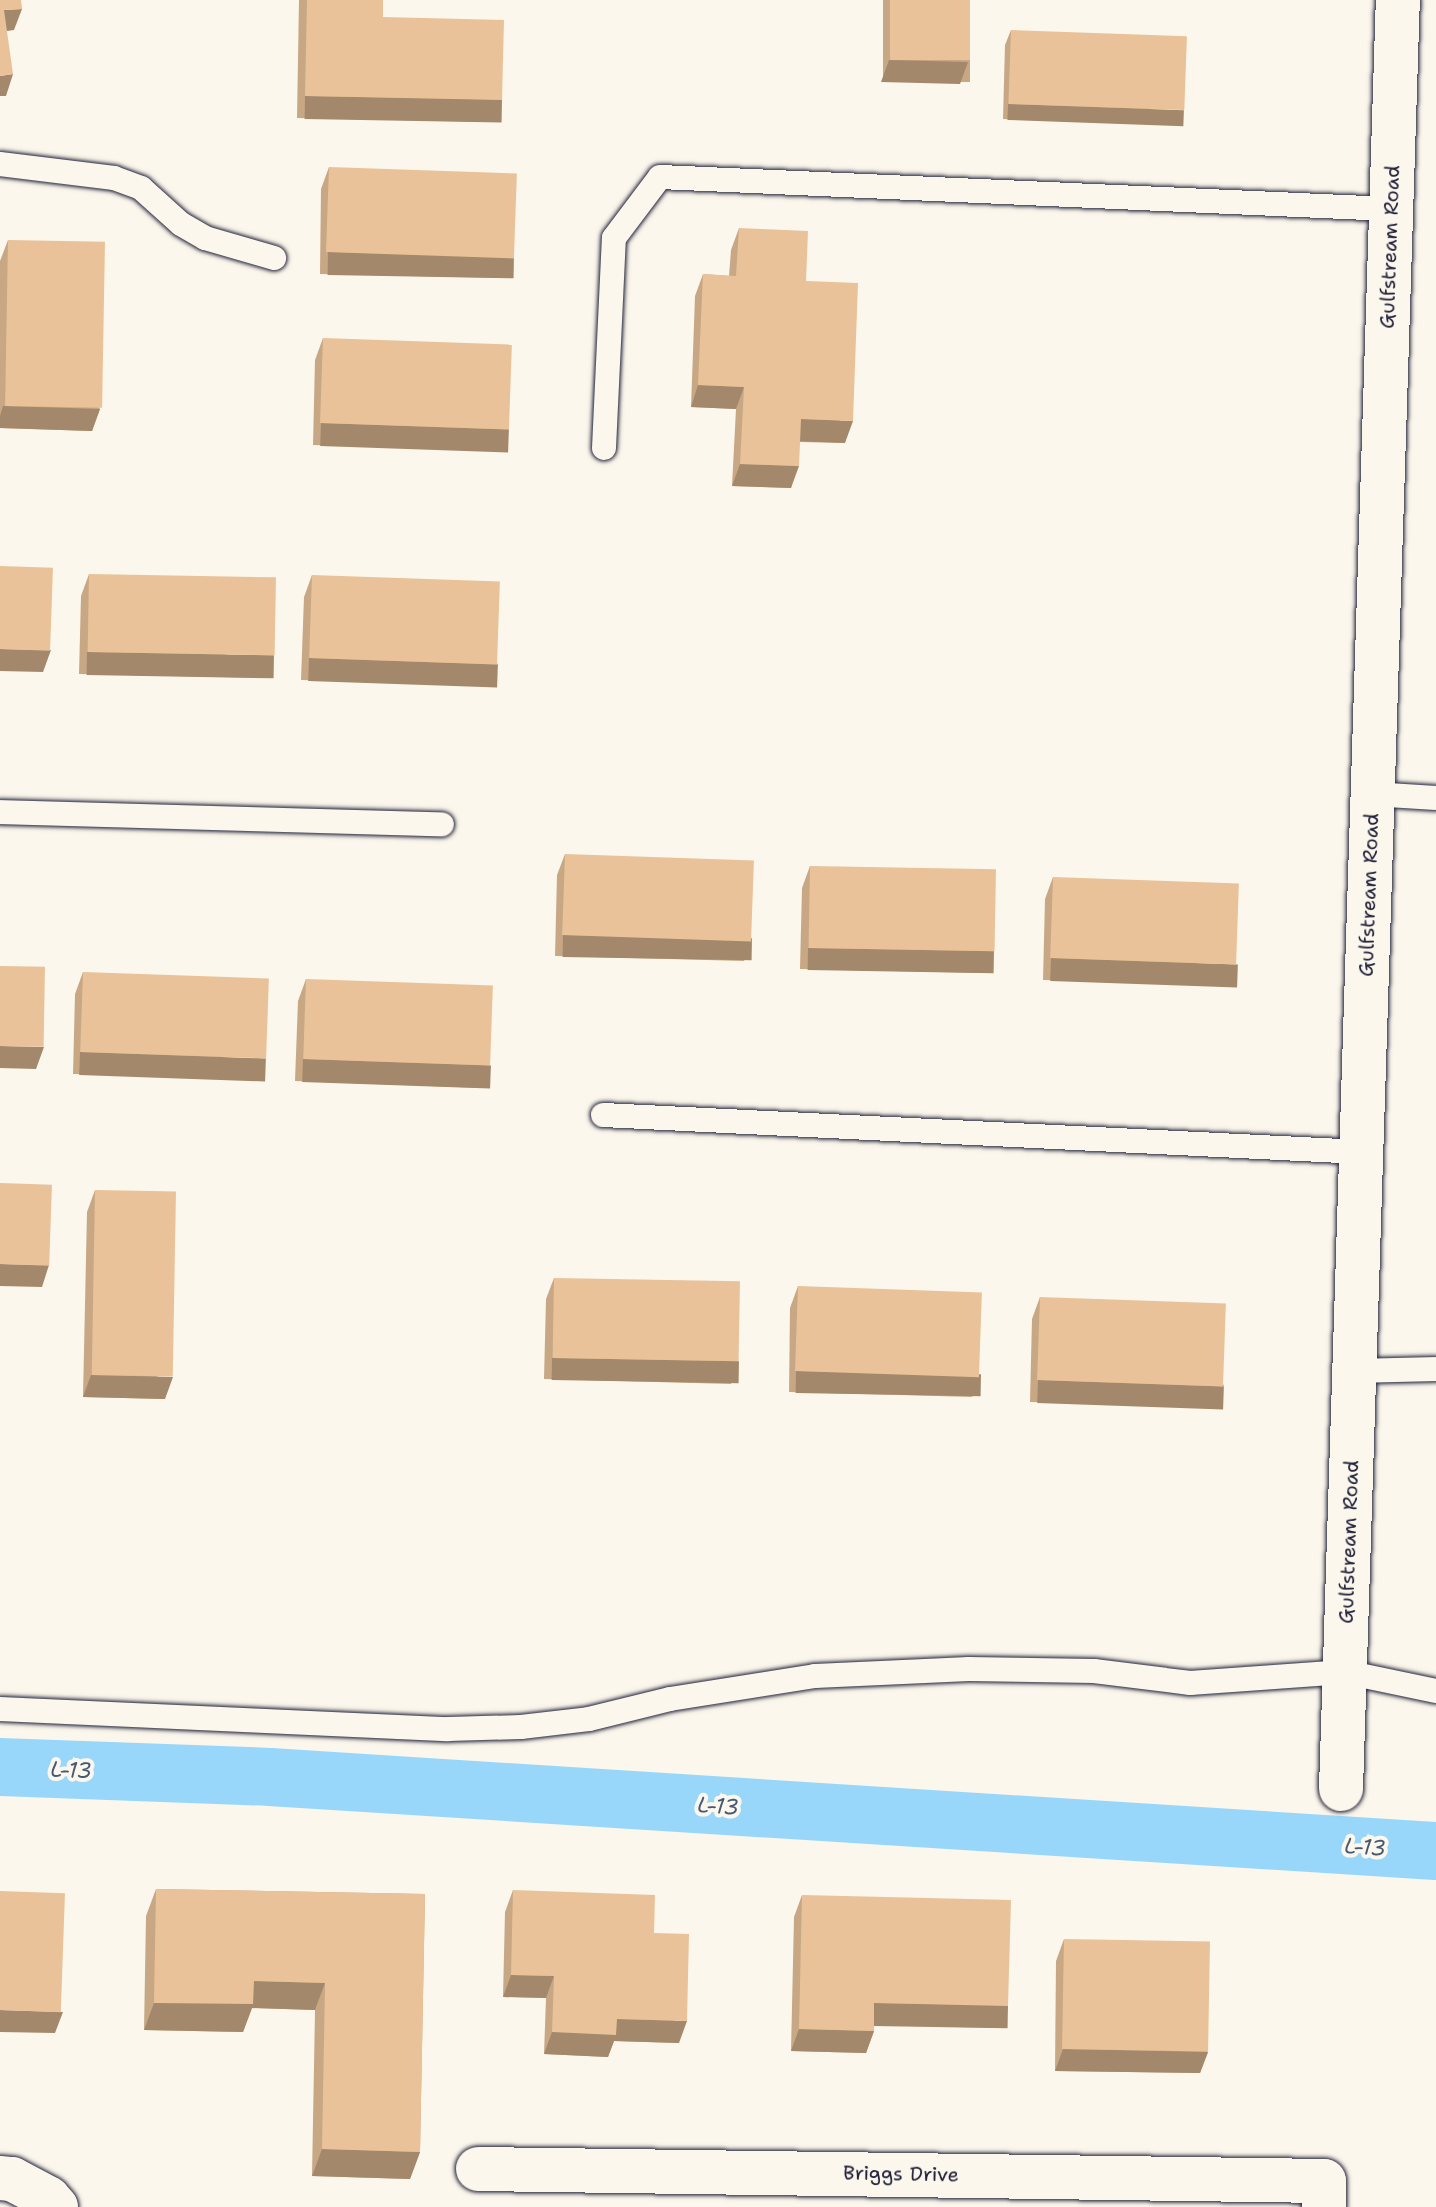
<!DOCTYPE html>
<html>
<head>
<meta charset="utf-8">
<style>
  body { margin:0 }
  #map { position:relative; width:1436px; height:2207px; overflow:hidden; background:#fbf7ec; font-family:"Shantell Sans",sans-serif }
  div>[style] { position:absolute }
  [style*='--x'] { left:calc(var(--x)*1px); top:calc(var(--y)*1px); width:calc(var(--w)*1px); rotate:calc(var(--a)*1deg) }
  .canal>* { height:58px; margin:-29px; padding:0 29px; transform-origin:29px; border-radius:29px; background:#98d7fa }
  .roads { filter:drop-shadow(0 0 2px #22223b) drop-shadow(0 0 2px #22223b) }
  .lane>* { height:24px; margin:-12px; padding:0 12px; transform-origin:12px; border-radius:12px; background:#fbf7ec }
  .street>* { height:44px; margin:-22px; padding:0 22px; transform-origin:22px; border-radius:22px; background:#fbf7ec }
  .wall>* { inset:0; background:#c8a784; transform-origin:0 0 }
  .shaded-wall>* { inset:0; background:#a3886b; transform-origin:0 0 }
  .building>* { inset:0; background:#e9c299; transform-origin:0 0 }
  span { translate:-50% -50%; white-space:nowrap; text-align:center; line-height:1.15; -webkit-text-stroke:8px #fbf7ec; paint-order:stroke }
  .street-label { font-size:20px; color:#22223b }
  .water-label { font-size:22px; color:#455874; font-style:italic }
</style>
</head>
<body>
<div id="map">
  <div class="canal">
    <i style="--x:0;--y:1767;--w:270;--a:2.1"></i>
    <i style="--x:270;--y:1777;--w:1168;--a:3.63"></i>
  </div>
  <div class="roads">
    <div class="lane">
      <i style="--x:0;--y:164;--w:115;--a:7"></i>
      <i style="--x:114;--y:178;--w:29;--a:20"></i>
      <i style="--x:141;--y:188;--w:54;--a:42"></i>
      <i style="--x:181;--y:224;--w:28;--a:30"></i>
      <i style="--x:205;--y:238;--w:72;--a:16.2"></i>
      <i style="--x:604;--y:448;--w:210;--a:-87.3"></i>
      <i style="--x:614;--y:238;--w:76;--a:-53"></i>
      <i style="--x:660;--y:177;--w:732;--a:2.51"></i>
      <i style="--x:1372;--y:794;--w:64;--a:3.6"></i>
      <i style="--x:0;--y:812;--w:442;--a:1.6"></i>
      <i style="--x:603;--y:1115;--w:759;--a:2.79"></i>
      <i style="--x:1355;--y:1371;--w:81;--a:-1.4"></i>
      <i style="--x:0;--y:1709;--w:448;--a:2.6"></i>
      <i style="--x:448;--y:1729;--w:73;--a:-1.6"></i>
      <i style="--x:521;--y:1727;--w:68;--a:-6.7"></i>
      <i style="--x:589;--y:1719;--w:83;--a:-13.9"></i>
      <i style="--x:670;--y:1699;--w:147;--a:-9"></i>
      <i style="--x:815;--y:1676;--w:154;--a:-2.6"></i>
      <i style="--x:969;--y:1669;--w:125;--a:0.9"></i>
      <i style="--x:1094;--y:1671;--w:97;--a:7.1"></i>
      <i style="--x:1190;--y:1683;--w:155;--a:-4.1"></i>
      <i style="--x:1345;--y:1672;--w:93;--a:11.8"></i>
    </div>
    <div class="street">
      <i style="--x:1341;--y:1789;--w:1790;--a:-88.18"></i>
      <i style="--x:478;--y:2169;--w:846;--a:0.81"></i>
      <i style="--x:1324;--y:2181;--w:26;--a:90"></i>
      <i style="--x:0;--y:2178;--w:12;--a:5"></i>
      <i style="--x:12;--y:2179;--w:41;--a:27.8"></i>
      <i style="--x:48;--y:2198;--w:12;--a:48"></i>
    </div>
  </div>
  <div class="wall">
    <i style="clip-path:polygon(299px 0,383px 0,383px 17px,502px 100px,494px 122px,297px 118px)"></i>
    <i style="left:883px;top:0;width:87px;height:82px"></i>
    <i style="clip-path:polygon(1011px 30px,1179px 125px,1003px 119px,1005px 45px)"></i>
    <i style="clip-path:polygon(329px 167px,506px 278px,320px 274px,321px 189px)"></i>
    <i style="clip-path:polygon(739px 228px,806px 281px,845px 443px,800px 442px,791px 488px,732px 486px,736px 409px,691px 407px,695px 296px,703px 274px,729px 276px,731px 250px)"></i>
    <i style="clip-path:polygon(8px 240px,100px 409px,92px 431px,0 428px,0 261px)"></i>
    <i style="clip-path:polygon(323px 338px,509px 429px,501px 451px,313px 445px,315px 360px)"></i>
    <i style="clip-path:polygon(89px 574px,266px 678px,79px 674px,81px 596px)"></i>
    <i style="clip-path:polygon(312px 575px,498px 664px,490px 685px,301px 680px,304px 597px)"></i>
    <i style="clip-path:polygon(565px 854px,752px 939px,744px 961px,555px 956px,557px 875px)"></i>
    <i style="clip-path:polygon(810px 866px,994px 951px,986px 973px,800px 969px,802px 888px)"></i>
    <i style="clip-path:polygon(1053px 877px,1230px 984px,1043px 980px,1045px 899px)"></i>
    <i style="clip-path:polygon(83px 972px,258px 1078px,73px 1074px,75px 994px)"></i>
    <i style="clip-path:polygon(306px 979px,491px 1066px,483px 1088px,295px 1081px,298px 1001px)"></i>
    <i style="clip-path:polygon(95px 1190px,165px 1399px,83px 1397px,87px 1212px)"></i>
    <i style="clip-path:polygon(554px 1278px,739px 1362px,731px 1384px,544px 1379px,546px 1299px)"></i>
    <i style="clip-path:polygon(798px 1286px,973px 1397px,789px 1392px,790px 1308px)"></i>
    <i style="clip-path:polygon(1040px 1297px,1224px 1385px,1216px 1406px,1030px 1402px,1032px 1319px)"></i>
    <i style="clip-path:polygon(156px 1889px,425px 1894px,420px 2152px,410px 2179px,312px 2176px,315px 2010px,252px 2008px,243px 2032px,144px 2030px,146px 1916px)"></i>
    <i style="clip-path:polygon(513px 1890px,654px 1933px,679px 2043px,614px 2041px,608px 2057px,544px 2054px,546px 1998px,503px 1997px,505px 1912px)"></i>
    <i style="clip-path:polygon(802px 1895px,1008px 2006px,1000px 2028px,874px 2025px,874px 2031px,866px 2053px,791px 2051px,794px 1917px)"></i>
    <i style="clip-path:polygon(1064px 1939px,1208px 2052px,1200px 2073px,1055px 2071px,1056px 1961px)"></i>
  </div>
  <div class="shaded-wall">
    <i style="clip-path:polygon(22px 9px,14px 30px,0 32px,4px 10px)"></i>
    <i style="clip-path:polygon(889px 60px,968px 62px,960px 84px,881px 82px)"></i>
    <i style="clip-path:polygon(13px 74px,6px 96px,0 96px,0 76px)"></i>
    <i style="left:305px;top:96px;width:197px;height:23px;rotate:1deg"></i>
    <i style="left:1008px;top:104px;width:176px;height:16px;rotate:2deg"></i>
    <i style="left:328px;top:252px;width:186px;height:23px;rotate:1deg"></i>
    <i style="clip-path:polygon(698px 385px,744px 387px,736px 409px,691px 407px)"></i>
    <i style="clip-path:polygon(3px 406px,100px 409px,92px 431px,0 428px,0 416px)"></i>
    <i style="clip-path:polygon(801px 419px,853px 421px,845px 443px,793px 441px)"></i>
    <i style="left:321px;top:423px;width:188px;height:23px;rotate:2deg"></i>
    <i style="clip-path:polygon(740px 464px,799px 466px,791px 488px,732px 486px)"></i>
    <i style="clip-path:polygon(0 649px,51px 650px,43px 672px,0 671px)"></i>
    <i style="left:87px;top:652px;width:187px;height:23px;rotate:1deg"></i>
    <i style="left:309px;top:658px;width:189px;height:23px;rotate:2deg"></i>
    <i style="left:563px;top:935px;width:189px;height:22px;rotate:1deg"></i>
    <i style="left:808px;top:948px;width:186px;height:22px;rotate:1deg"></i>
    <i style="left:1051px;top:958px;width:187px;height:23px;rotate:2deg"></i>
    <i style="clip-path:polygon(0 1046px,44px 1047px,36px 1069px,0 1068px)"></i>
    <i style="left:80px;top:1052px;width:186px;height:23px;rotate:2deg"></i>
    <i style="left:303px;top:1059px;width:188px;height:23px;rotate:2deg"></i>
    <i style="clip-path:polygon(0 1264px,49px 1265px,42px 1287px,0 1286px)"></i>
    <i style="left:552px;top:1358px;width:187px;height:22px;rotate:1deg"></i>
    <i style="left:796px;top:1371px;width:185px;height:22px;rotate:1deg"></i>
    <i style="clip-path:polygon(91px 1375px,173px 1377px,165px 1399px,83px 1397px)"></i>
    <i style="left:1038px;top:1380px;width:186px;height:23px;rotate:2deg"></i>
    <i style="clip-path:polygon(511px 1975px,554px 1976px,546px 1998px,503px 1997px)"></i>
    <i style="clip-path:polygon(254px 1981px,325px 1983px,315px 2010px,252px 2008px,243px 2032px,144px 2030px,154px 2003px)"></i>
    <i style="left:874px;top:2003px;width:134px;height:23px;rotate:1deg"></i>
    <i style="clip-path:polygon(0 2010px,63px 2012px,55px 2033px,0 2032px)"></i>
    <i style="clip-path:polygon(617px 2019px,687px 2021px,679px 2043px,614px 2041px,608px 2057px,544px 2054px,552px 2032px)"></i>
    <i style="clip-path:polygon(799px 2029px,874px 2031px,866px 2053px,791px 2051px)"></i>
    <i style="clip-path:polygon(1063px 2049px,1208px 2052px,1200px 2073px,1055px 2071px)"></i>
    <i style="clip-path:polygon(322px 2149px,420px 2152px,410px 2179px,312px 2176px)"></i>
  </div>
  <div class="building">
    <i style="clip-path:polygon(0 0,21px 0,22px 9px,4px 10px,13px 74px,0 76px)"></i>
    <i style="clip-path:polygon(307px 0,383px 0,383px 17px,504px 20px,502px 100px,305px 96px)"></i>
    <i style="left:890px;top:0;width:80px;height:60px"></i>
    <i style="left:1011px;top:30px;width:176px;height:74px;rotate:2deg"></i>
    <i style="left:329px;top:167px;width:188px;height:85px;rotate:2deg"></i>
    <i style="clip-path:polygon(739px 228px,808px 231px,806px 281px,858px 283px,853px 421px,801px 419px,799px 466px,740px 464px,744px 387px,698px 385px,703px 274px,736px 276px)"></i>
    <i style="left:8px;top:240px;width:97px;height:166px;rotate:1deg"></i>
    <i style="left:323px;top:338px;width:189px;height:85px;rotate:2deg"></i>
    <i style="left:0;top:566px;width:53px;height:83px;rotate:2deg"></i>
    <i style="left:89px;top:574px;width:187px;height:78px;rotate:1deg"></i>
    <i style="left:312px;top:575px;width:188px;height:83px;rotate:2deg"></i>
    <i style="left:565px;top:854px;width:189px;height:81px;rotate:2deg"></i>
    <i style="left:810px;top:866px;width:186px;height:82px;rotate:1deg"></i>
    <i style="left:1053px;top:877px;width:186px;height:81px;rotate:2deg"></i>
    <i style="left:0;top:966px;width:45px;height:80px;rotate:1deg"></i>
    <i style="left:83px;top:972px;width:186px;height:80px;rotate:2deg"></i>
    <i style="left:306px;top:979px;width:187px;height:80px;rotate:2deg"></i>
    <i style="left:0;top:1183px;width:52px;height:81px;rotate:2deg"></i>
    <i style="left:95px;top:1190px;width:81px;height:185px;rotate:1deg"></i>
    <i style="left:554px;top:1278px;width:186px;height:80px;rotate:1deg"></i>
    <i style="left:798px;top:1286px;width:184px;height:85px;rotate:2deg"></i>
    <i style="left:1040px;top:1297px;width:186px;height:83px;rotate:2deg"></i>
    <i style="clip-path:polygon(156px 1889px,425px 1894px,420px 2152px,322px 2149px,325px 1983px,254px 1981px,253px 2004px,154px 2003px)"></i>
    <i style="clip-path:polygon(513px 1890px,655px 1895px,654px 1933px,689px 1934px,687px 2021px,617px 2019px,616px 2035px,552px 2032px,554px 1976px,511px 1975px)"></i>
    <i style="left:0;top:1891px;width:65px;height:119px;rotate:2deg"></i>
    <i style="clip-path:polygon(802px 1895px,1011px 1900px,1008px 2006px,874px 2003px,874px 2031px,799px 2029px)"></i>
    <i style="left:1064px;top:1939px;width:146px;height:110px;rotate:1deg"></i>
  </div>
  <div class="street-label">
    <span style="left:1390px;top:247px;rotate:-88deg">Gulfstream Road</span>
    <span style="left:1369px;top:895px;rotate:-88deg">Gulfstream Road</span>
    <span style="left:1349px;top:1542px;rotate:-88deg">Gulfstream Road</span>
    <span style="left:901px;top:2174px;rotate:1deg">Briggs Drive</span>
  </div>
  <div class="water-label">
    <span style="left:71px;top:1770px;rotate:2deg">L-13</span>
    <span style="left:718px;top:1806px;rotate:4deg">L-13</span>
    <span style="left:1365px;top:1847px;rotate:4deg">L-13</span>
  </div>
</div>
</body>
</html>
